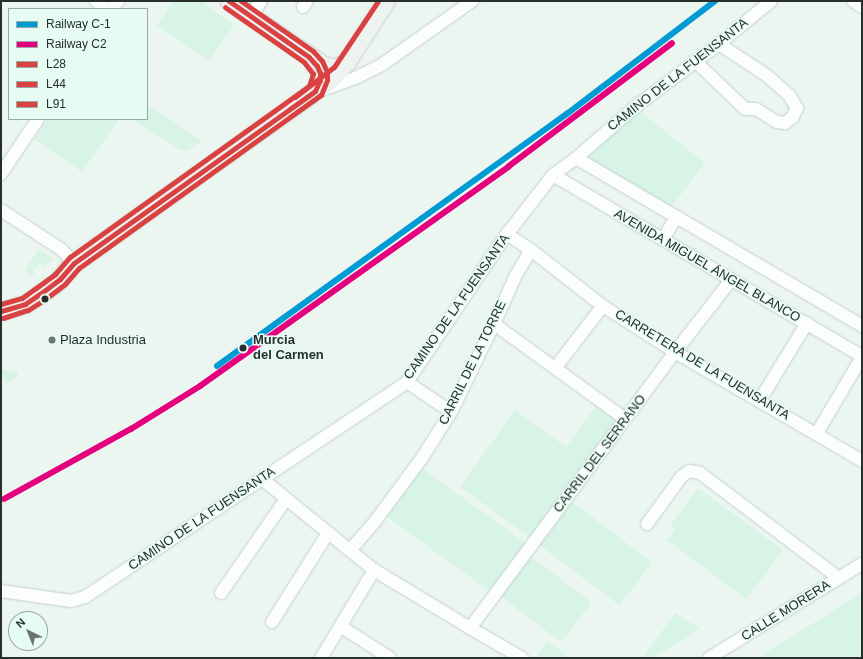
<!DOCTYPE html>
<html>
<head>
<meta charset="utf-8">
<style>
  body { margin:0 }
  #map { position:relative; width:863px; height:659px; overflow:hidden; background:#ebf6f1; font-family:Helvetica,sans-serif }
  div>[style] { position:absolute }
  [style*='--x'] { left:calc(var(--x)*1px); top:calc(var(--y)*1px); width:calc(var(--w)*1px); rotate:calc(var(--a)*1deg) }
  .green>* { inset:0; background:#d7f4e7; transform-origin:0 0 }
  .roads { filter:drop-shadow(0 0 1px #c7d0cc) drop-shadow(0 0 1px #c7d0cc) }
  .street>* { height:12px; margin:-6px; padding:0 6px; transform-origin:6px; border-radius:6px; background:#fcfefd }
  .secondary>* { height:17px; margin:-8.5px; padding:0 8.5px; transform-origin:8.5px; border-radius:8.5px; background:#eef3f1 }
  .bus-1>* { height:5px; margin:-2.5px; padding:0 2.5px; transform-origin:2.5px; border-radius:2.5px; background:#da4241 }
  .bus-2>* { height:5px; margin:-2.5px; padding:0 2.5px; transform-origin:2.5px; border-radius:2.5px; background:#da4241 }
  .bus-3>* { height:5px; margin:-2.5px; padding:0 2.5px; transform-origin:2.5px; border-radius:2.5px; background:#da4241 }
  .rail-1>* { height:6px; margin:-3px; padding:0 3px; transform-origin:3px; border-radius:3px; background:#009ad5 }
  .rail-2>* { height:6px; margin:-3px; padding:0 3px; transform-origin:3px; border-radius:3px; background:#e5007d }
  .dots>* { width:11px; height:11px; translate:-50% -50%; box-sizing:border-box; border:2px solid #e6fbf2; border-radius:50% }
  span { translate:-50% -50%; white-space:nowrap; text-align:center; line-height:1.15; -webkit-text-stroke:3px #e6fbf2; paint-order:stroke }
  .street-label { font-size:13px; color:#272f2c }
  .poi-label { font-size:13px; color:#272f2c }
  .left { translate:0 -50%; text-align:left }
  .stop-label { font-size:13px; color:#272f2c; font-weight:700 }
  .frame { position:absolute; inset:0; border:2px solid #272f2c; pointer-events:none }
  .legend { position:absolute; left:8px; top:8px; width:140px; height:112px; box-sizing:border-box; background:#e6fbf2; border:1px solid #9aa9a3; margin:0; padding:5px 7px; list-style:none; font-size:12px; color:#272f2c }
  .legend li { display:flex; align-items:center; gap:8px; height:20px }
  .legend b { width:20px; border:1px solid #9aa9a3 }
  .north { position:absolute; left:8px; top:611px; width:40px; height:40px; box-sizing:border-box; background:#e6fbf2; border:1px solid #9aa9a3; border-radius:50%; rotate:317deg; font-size:11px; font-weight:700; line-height:16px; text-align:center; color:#272f2c }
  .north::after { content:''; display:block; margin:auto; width:14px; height:18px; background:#6c7571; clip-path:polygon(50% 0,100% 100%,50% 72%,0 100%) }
</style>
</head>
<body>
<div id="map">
  <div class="green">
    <i style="clip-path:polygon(174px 1px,200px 1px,234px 25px,209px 61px,157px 25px)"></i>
    <i style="clip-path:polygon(147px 105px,149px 106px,202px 141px,187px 151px,180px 150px,132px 119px,147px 119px)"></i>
    <i style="clip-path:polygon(635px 107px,704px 163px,668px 212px,576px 158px)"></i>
    <i style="clip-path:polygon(48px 119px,119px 119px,82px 172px,34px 139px)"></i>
    <i style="clip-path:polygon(39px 249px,54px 259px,43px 267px,41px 264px,33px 269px,35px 273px,30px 276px,25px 270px)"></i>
    <i style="clip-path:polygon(2px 369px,18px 373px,18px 376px,7px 383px,1px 376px)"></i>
    <i style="clip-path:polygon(597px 405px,617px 419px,531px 538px,460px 487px,515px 410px,566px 447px)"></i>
    <i style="left:422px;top:468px;width:128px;height:60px;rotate:36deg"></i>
    <i style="clip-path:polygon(698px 488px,783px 550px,746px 599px,667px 540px,675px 529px,670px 526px)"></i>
    <i style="left:572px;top:502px;width:100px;height:54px;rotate:37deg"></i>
    <i style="left:530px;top:556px;width:77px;height:50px;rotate:37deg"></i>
    <i style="clip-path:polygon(862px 593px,862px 658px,757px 658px)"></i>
    <i style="clip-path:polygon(675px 613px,700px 629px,652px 658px,643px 658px)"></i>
    <i style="clip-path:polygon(548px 641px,570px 658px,540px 658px,537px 656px)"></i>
  </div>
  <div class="roads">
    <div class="street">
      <i style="--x:96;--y:1;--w:14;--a:36"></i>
      <i style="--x:853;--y:1;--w:11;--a:34"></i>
      <i style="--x:303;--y:7;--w:7;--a:-56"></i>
      <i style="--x:112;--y:9;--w:10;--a:-53"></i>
      <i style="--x:251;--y:16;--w:18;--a:-56"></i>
      <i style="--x:695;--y:61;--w:69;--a:43.8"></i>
      <i style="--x:745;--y:109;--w:11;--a:0"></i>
      <i style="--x:756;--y:109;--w:25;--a:32"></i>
      <i style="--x:777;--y:122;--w:8;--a:7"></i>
      <i style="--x:785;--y:123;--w:9;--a:-36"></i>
      <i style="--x:792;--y:118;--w:11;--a:-63"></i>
      <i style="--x:797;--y:108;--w:15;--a:-122"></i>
      <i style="--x:789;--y:95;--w:30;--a:-139"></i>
      <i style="--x:766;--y:75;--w:56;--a:-146.6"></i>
      <i style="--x:322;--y:90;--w:37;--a:-20"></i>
      <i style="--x:357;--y:77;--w:25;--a:-26"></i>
      <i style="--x:380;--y:66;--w:113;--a:-35.2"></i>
      <i style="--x:576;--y:158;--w:332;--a:30.4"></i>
      <i style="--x:1;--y:174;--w:66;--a:-56.1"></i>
      <i style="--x:553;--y:175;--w:358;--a:30.4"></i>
      <i style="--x:1;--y:210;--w:73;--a:33.3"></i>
      <i style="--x:62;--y:250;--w:18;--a:47"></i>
      <i style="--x:507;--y:234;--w:29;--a:34"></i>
      <i style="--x:531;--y:250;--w:91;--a:37.9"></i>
      <i style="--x:603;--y:306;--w:85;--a:32.6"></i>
      <i style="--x:675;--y:352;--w:216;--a:30.2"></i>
      <i style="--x:663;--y:239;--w:26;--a:-59"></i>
      <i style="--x:494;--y:324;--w:162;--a:35.9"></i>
      <i style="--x:555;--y:368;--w:78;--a:-52.3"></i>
      <i style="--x:407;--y:382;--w:53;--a:34.3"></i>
      <i style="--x:760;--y:400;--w:90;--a:-58.6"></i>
      <i style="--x:817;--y:433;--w:88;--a:-59.4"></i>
      <i style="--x:262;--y:479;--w:144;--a:39.1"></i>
      <i style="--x:374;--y:570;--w:112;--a:31.1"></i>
      <i style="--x:470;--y:628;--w:60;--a:30"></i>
      <i style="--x:647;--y:524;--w:59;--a:-53.9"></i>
      <i style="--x:682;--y:476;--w:9;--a:-32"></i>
      <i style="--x:690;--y:471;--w:10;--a:11"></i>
      <i style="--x:700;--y:473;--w:174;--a:37.1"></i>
      <i style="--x:351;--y:549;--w:38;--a:-49"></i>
      <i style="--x:376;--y:520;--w:77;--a:-53.4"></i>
      <i style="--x:422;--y:458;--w:54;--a:-57.8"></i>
      <i style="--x:451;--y:412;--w:98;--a:-64"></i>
      <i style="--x:494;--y:324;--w:54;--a:-65.8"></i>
      <i style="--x:516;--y:275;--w:29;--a:-59"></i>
      <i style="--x:1;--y:591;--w:71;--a:8.1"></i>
      <i style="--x:71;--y:601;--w:15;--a:-16"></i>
      <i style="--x:85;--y:597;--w:387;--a:-33.7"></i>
      <i style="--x:407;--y:382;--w:179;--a:-56"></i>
      <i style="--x:507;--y:234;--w:75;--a:-52.1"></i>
      <i style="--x:553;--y:175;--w:29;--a:-36"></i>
      <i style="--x:576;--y:158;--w:78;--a:-40.8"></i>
      <i style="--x:635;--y:107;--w:105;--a:-36.9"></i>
      <i style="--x:719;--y:44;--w:67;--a:-39.6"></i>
      <i style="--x:221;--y:593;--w:114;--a:-55.3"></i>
      <i style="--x:272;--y:622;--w:105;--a:-57.8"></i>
      <i style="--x:340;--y:626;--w:59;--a:32.6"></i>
      <i style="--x:470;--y:628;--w:344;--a:-53.4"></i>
      <i style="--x:675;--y:352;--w:91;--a:-52.1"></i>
      <i style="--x:321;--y:658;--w:103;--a:-58.9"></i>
      <i style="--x:709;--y:658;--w:180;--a:-31.6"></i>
    </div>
    <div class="secondary">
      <i style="--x:229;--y:1;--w:114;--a:34.2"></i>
      <i style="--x:323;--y:65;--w:13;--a:13"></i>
      <i style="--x:336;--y:68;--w:13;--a:-32"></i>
      <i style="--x:1;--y:311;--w:25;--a:-16"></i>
      <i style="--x:25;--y:304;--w:18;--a:-34"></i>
      <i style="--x:40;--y:294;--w:19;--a:-35"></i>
      <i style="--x:56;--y:283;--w:22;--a:-51"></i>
      <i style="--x:70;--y:266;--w:15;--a:-37"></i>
      <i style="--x:82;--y:257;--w:303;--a:-35.5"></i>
      <i style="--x:329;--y:81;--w:25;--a:-47"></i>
      <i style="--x:346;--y:63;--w:74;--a:-57.2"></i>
    </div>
  </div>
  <div class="bus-1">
    <i style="--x:1;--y:311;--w:25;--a:-16"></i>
    <i style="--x:25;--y:304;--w:18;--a:-34"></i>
    <i style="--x:40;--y:294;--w:25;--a:-37"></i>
    <i style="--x:60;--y:279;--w:21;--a:-49"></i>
    <i style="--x:74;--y:263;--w:296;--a:-35.5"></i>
    <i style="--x:315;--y:91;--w:12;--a:-66"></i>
    <i style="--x:320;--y:80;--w:7;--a:-90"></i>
    <i style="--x:320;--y:73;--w:8;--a:-113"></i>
    <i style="--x:317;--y:66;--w:12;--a:-132"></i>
    <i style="--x:309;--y:57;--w:98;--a:-145"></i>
  </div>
  <div class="bus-2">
    <i style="--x:3;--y:318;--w:26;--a:-18"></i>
    <i style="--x:28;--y:310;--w:19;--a:-32"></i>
    <i style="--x:44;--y:300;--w:26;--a:-37"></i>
    <i style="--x:65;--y:284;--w:21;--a:-49"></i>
    <i style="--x:79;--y:268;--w:297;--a:-35.6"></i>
    <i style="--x:321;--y:95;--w:16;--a:-68"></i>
    <i style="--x:327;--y:80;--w:8;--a:-90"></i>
    <i style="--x:327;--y:72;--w:12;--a:-114"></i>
    <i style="--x:322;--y:61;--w:13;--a:-132"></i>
    <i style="--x:313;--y:51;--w:88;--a:-145.2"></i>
  </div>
  <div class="bus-3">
    <i style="--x:295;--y:97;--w:49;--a:-37.6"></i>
    <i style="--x:334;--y:67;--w:79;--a:-56.3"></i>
    <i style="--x:1;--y:304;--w:22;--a:-16"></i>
    <i style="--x:22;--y:298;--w:17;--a:-36"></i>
    <i style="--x:36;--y:288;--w:24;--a:-36"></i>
    <i style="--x:55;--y:274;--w:23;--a:-49"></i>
    <i style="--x:70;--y:257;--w:294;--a:-35.6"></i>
    <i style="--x:309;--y:86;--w:13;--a:-72"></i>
    <i style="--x:313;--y:74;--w:15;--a:-127"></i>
    <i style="--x:304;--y:62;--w:96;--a:-145.2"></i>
  </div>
  <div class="rail-1">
    <i style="--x:217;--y:366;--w:433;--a:-35.8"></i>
    <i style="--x:568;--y:113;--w:185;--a:-37.3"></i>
  </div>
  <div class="rail-2">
    <i style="--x:4;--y:499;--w:145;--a:-28.9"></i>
    <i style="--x:131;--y:429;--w:81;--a:-31.9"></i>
    <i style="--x:200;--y:386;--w:379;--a:-35.4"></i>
    <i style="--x:509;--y:166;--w:204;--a:-37"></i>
  </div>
  <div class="dots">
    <i style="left:45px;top:299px;background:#272f2c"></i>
    <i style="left:52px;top:340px;background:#6c7571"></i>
    <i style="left:243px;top:348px;background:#272f2c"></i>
  </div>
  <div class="street-label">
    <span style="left:678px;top:75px;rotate:-38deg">CAMINO DE LA FUENSANTA</span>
    <span style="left:707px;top:266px;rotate:30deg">AVENIDA MIGUEL ÁNGEL BLANCO</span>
    <span style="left:457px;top:307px;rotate:-55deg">CAMINO DE LA FUENSANTA</span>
    <span style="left:473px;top:363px;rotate:-64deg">CARRIL DE LA TORRE</span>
    <span style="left:702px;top:365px;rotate:31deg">CARRETERA DE LA FUENSANTA</span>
    <span style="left:600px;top:454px;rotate:-53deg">CARRIL DEL SERRANO</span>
    <span style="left:202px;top:519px;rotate:-34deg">CAMINO DE LA FUENSANTA</span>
    <span style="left:786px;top:611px;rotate:-32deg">CALLE MORERA</span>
  </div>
  <div class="poi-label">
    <span class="left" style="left:60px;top:340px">Plaza Industria</span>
  </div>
  <div class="stop-label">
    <span class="left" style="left:253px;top:348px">Murcia<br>del Carmen</span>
  </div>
  <div class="frame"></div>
  <ul class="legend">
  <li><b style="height:5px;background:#009ad5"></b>Railway C-1</li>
  <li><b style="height:5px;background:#e5007d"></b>Railway C2</li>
  <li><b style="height:5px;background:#da4241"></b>L28</li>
  <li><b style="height:5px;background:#da4241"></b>L44</li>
  <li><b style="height:5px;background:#da4241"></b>L91</li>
  </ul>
  <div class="north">N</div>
</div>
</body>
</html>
